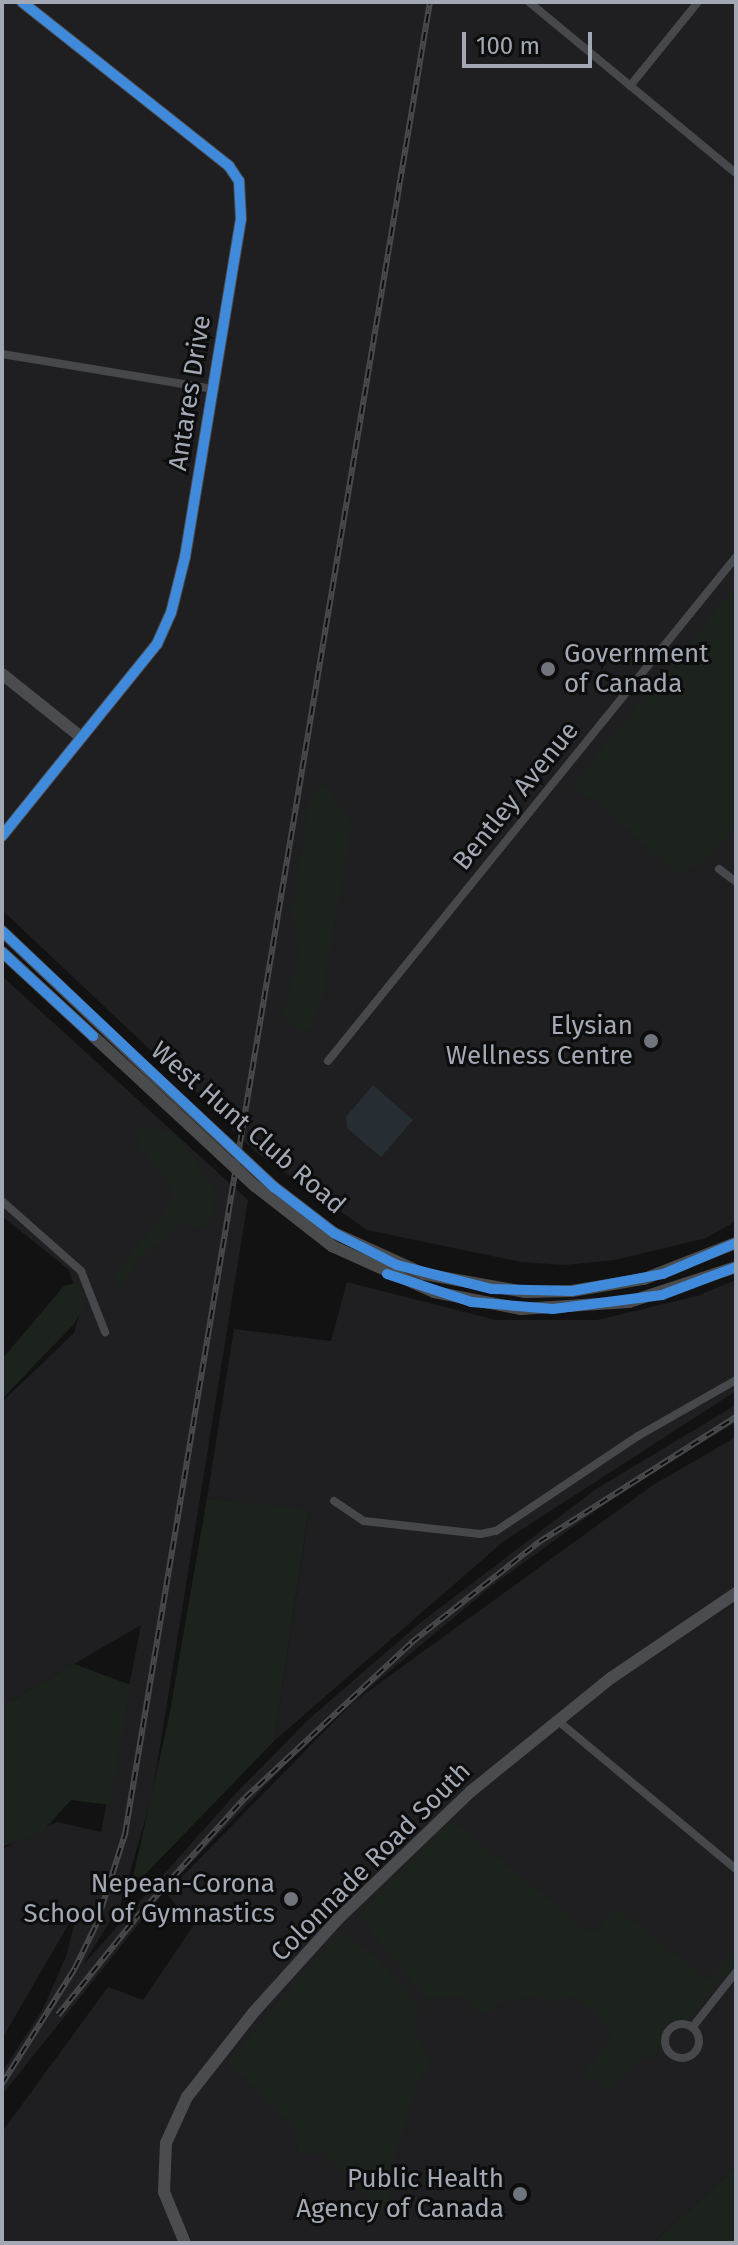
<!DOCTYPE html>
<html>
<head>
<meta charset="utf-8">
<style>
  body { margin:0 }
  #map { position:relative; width:738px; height:2245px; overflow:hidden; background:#121213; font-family:"Fira Sans",sans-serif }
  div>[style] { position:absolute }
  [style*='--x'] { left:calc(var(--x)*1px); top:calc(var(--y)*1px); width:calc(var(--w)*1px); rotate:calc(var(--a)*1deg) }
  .built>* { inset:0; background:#1f1f21 }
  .green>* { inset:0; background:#1c231d }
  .water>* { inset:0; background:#262e34 }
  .street>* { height:8px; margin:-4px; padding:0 4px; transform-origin:4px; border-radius:4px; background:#47484b }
  .street>.ring { margin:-4px; padding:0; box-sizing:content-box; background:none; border:8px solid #47484b; border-radius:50% }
  .secondary>* { height:12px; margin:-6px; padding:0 6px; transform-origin:6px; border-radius:6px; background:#4b4c4f }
  .primary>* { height:12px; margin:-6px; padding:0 6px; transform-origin:6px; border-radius:6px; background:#494b4d }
  .rail>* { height:6px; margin-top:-3px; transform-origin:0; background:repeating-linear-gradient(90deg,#0d0d0e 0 9px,#47494b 0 18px); box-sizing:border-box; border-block:2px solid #47494b }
  .primary-bridge>* { height:12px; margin:-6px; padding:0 6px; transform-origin:6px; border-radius:6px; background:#494b4d }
  .cycleway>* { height:10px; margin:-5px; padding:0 5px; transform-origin:5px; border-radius:5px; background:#408adc }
  .dots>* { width:22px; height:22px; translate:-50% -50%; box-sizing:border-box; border:4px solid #0d0d0e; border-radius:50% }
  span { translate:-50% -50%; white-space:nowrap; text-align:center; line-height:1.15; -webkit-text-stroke:6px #0d0d0e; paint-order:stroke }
  .street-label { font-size:26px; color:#a3a9b4 }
  .poi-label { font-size:26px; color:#a3a9b4 }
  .left { translate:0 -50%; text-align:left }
  .right { translate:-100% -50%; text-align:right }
  .frame { position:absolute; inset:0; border:4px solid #a3a9b4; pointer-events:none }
  .scale { position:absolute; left:462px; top:32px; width:130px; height:36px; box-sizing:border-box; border:4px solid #a3a9b4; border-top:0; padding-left:10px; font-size:24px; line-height:28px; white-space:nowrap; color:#a3a9b4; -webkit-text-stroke:6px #0d0d0e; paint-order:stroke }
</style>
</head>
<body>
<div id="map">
  <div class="built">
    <i style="clip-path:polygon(2px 2px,736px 2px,736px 1221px,706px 1238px,615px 1260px,565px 1265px,521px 1262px,367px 1230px,257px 1153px,225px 1123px,228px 1099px,195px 1092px,2px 910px)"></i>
    <i style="clip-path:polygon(2px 976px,248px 1200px,152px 1796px,121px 1904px,82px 1966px,239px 1790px,310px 1718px,420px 1623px,596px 1489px,736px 1405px,736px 1422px,626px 1489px,494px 1584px,318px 1731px,168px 1887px,2px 2095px,2px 2072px,43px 2009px,67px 1954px,78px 1908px,2px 2039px,2px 1849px,57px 1822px,101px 1832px,141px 1625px,2px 1706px,2px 1402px,74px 1333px,81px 1309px,69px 1270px,2px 1216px)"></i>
    <i style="clip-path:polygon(736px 1280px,736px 1391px,504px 1541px,274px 1741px,309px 1511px,207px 1498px,234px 1329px,331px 1341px,347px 1282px,496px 1320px,597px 1320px,697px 1296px)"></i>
    <i style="clip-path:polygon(736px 1437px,736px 2167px,653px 2243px,2px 2243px,2px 2132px,108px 1987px,143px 2000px,193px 1926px,166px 1893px,352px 1703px,653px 1485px)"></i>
  </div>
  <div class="green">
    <i style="clip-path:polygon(736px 586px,736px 825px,708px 859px,677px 874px,595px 800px,570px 788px)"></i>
    <i style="clip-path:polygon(327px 787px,352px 822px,322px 1000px,312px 1027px,300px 1032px,282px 1016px,299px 957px,292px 910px,310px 798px,316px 788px)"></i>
    <i style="clip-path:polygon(134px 1127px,163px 1129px,182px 1141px,216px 1192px,210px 1222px,200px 1228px,183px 1222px,141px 1257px,117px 1289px,116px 1272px,166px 1211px,175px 1191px,140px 1148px)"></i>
    <i style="clip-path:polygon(79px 1282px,84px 1307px,74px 1324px,2px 1399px,2px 1359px,64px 1286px)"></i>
    <i style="clip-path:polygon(207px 1498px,309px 1510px,274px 1741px,130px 1890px,169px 1717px)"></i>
    <i style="clip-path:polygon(74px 1664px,131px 1685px,110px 1805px,71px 1800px,42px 1832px,2px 1847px,2px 1706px)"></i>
    <i style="clip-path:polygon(451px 1820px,585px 1929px,596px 1933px,616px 1908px,709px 1981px,736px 1950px,736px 1962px,689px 2019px,665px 2025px,660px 2051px,652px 2061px,645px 2055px,608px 2092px,594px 2077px,589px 2081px,583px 2075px,610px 2039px,609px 2027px,592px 2010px,572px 1997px,543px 2003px,541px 1994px,493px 2004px,494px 2012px,481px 2015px,461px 1996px,429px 1999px,384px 1950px,359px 1912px)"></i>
    <i style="clip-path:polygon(340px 1931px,376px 1958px,419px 2005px,414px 2032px,431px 2059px,429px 2072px,421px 2073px,387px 2182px,390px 2199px,398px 2204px,389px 2212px,379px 2210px,324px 2153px,298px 2153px,296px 2128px,228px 2062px)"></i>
    <i style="clip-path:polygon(736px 2167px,736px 2243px,653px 2243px)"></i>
  </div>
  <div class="water">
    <i style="clip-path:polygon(373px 1085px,413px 1120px,381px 1157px,347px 1128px,346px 1117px)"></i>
  </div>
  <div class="street">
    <i style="--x:529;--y:2;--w:268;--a:39.6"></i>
    <i style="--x:630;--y:86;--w:108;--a:-51"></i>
    <i style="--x:2;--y:354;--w:214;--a:9.4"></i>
    <i style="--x:719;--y:869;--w:21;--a:37"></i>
    <i style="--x:328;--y:1061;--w:648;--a:-51.01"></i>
    <i style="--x:2;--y:1201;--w:106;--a:41.5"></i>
    <i style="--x:81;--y:1271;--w:66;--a:68.5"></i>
    <i style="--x:334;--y:1501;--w:36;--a:34"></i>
    <i style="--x:364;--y:1521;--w:117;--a:6.4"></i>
    <i style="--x:480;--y:1534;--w:16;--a:-11"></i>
    <i style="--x:496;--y:1531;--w:171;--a:-33.8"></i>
    <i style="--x:638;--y:1436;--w:113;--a:-29.7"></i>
    <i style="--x:557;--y:1720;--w:233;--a:39.8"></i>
    <i class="ring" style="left:665px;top:2024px;width:26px;height:26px"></i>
    <i style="--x:695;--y:2024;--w:66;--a:-51.7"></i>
  </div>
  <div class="secondary">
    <i style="--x:2;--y:674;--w:101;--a:38.6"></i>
    <i style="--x:2;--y:836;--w:247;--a:-51.1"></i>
    <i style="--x:157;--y:644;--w:34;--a:-66"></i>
    <i style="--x:171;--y:613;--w:58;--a:-76"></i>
    <i style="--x:185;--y:557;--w:343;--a:-80.6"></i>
    <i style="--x:241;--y:219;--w:38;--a:-93"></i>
    <i style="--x:239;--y:181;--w:18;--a:-124"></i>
    <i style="--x:229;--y:166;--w:264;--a:-141.6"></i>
    <i style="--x:185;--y:2243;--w:55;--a:-112.4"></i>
    <i style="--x:164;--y:2192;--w:49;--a:-87.7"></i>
    <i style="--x:166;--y:2143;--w:51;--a:-65.5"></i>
    <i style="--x:187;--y:2097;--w:107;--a:-51.8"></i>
    <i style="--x:253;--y:2013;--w:125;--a:-47.9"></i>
    <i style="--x:337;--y:1920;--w:185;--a:-43.9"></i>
    <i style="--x:470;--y:1792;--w:181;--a:-39"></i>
    <i style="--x:611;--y:1678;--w:151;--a:-34.2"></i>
  </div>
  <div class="primary">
    <i style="--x:2;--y:931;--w:199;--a:43.6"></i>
    <i style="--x:2;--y:952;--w:193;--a:42.7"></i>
    <i style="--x:334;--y:1233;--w:99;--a:24.5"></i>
    <i style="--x:424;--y:1274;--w:103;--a:10.1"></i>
    <i style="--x:525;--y:1292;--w:47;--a:-1.2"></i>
    <i style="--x:572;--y:1291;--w:73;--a:-9.5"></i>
    <i style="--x:644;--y:1279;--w:99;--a:-21.4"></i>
    <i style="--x:332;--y:1246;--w:112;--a:24.3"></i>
    <i style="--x:434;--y:1292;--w:89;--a:11.1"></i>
    <i style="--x:521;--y:1309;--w:108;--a:-3.7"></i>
    <i style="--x:629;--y:1302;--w:113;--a:-18.1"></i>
  </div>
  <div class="rail">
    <i style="--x:58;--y:2015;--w:124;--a:-51.2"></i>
    <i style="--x:136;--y:1918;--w:162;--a:-47.8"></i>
    <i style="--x:245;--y:1798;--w:229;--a:-43"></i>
    <i style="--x:412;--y:1642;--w:162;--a:-38.2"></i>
    <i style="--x:539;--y:1542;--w:233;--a:-32.4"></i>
    <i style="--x:2;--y:2084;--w:137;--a:-57.8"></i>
    <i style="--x:75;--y:1968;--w:48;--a:-64"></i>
    <i style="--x:96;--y:1925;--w:96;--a:-72.3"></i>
    <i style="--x:125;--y:1834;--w:1857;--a:-80.55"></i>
  </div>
  <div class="primary-bridge">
    <i style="--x:146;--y:1068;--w:175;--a:42.9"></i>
    <i style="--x:274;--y:1187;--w:76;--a:37.5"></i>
    <i style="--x:144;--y:1083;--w:151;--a:42.9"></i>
    <i style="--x:255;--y:1186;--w:98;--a:37.9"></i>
  </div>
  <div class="cycleway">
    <i style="--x:2;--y:836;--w:247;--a:-51.1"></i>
    <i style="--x:157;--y:644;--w:34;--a:-66"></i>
    <i style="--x:171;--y:613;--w:58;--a:-76"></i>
    <i style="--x:185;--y:557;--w:343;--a:-80.6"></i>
    <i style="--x:241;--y:219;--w:38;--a:-93"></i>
    <i style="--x:239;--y:181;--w:18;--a:-124"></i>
    <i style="--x:229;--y:166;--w:264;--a:-141.6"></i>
    <i style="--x:2;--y:931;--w:374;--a:43.3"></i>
    <i style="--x:274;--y:1187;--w:76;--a:37.5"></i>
    <i style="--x:334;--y:1233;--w:71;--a:26.9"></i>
    <i style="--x:397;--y:1265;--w:98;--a:14.2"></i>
    <i style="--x:492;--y:1289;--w:80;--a:1.4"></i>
    <i style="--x:572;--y:1291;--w:93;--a:-10.6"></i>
    <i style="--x:663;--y:1274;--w:79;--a:-23"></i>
    <i style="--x:2;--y:952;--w:124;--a:42.7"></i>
    <i style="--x:387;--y:1274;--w:89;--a:18.4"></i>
    <i style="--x:471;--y:1302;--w:82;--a:4.9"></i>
    <i style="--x:553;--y:1309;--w:110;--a:-7.3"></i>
    <i style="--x:662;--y:1295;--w:79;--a:-20.7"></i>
  </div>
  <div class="dots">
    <i style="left:548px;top:669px;background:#70747c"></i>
    <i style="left:651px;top:1041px;background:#70747c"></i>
    <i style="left:291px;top:1899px;background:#70747c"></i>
    <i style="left:520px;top:2194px;background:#70747c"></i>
  </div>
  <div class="street-label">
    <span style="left:190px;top:393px;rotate:-81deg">Antares Drive</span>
    <span style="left:516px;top:796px;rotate:-51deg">Bentley Avenue</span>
    <span style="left:248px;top:1128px;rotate:41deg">West Hunt Club Road</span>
    <span style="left:371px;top:1862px;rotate:-45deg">Colonnade Road South</span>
  </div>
  <div class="poi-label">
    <span class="left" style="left:564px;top:669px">Government<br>of Canada</span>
    <span class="right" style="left:633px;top:1041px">Elysian<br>Wellness Centre</span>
    <span class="right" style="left:275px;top:1899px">Nepean-Corona<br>School of Gymnastics</span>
    <span class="right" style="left:504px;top:2194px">Public Health<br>Agency of Canada</span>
  </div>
  <div class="frame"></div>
  <div class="scale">100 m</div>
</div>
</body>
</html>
